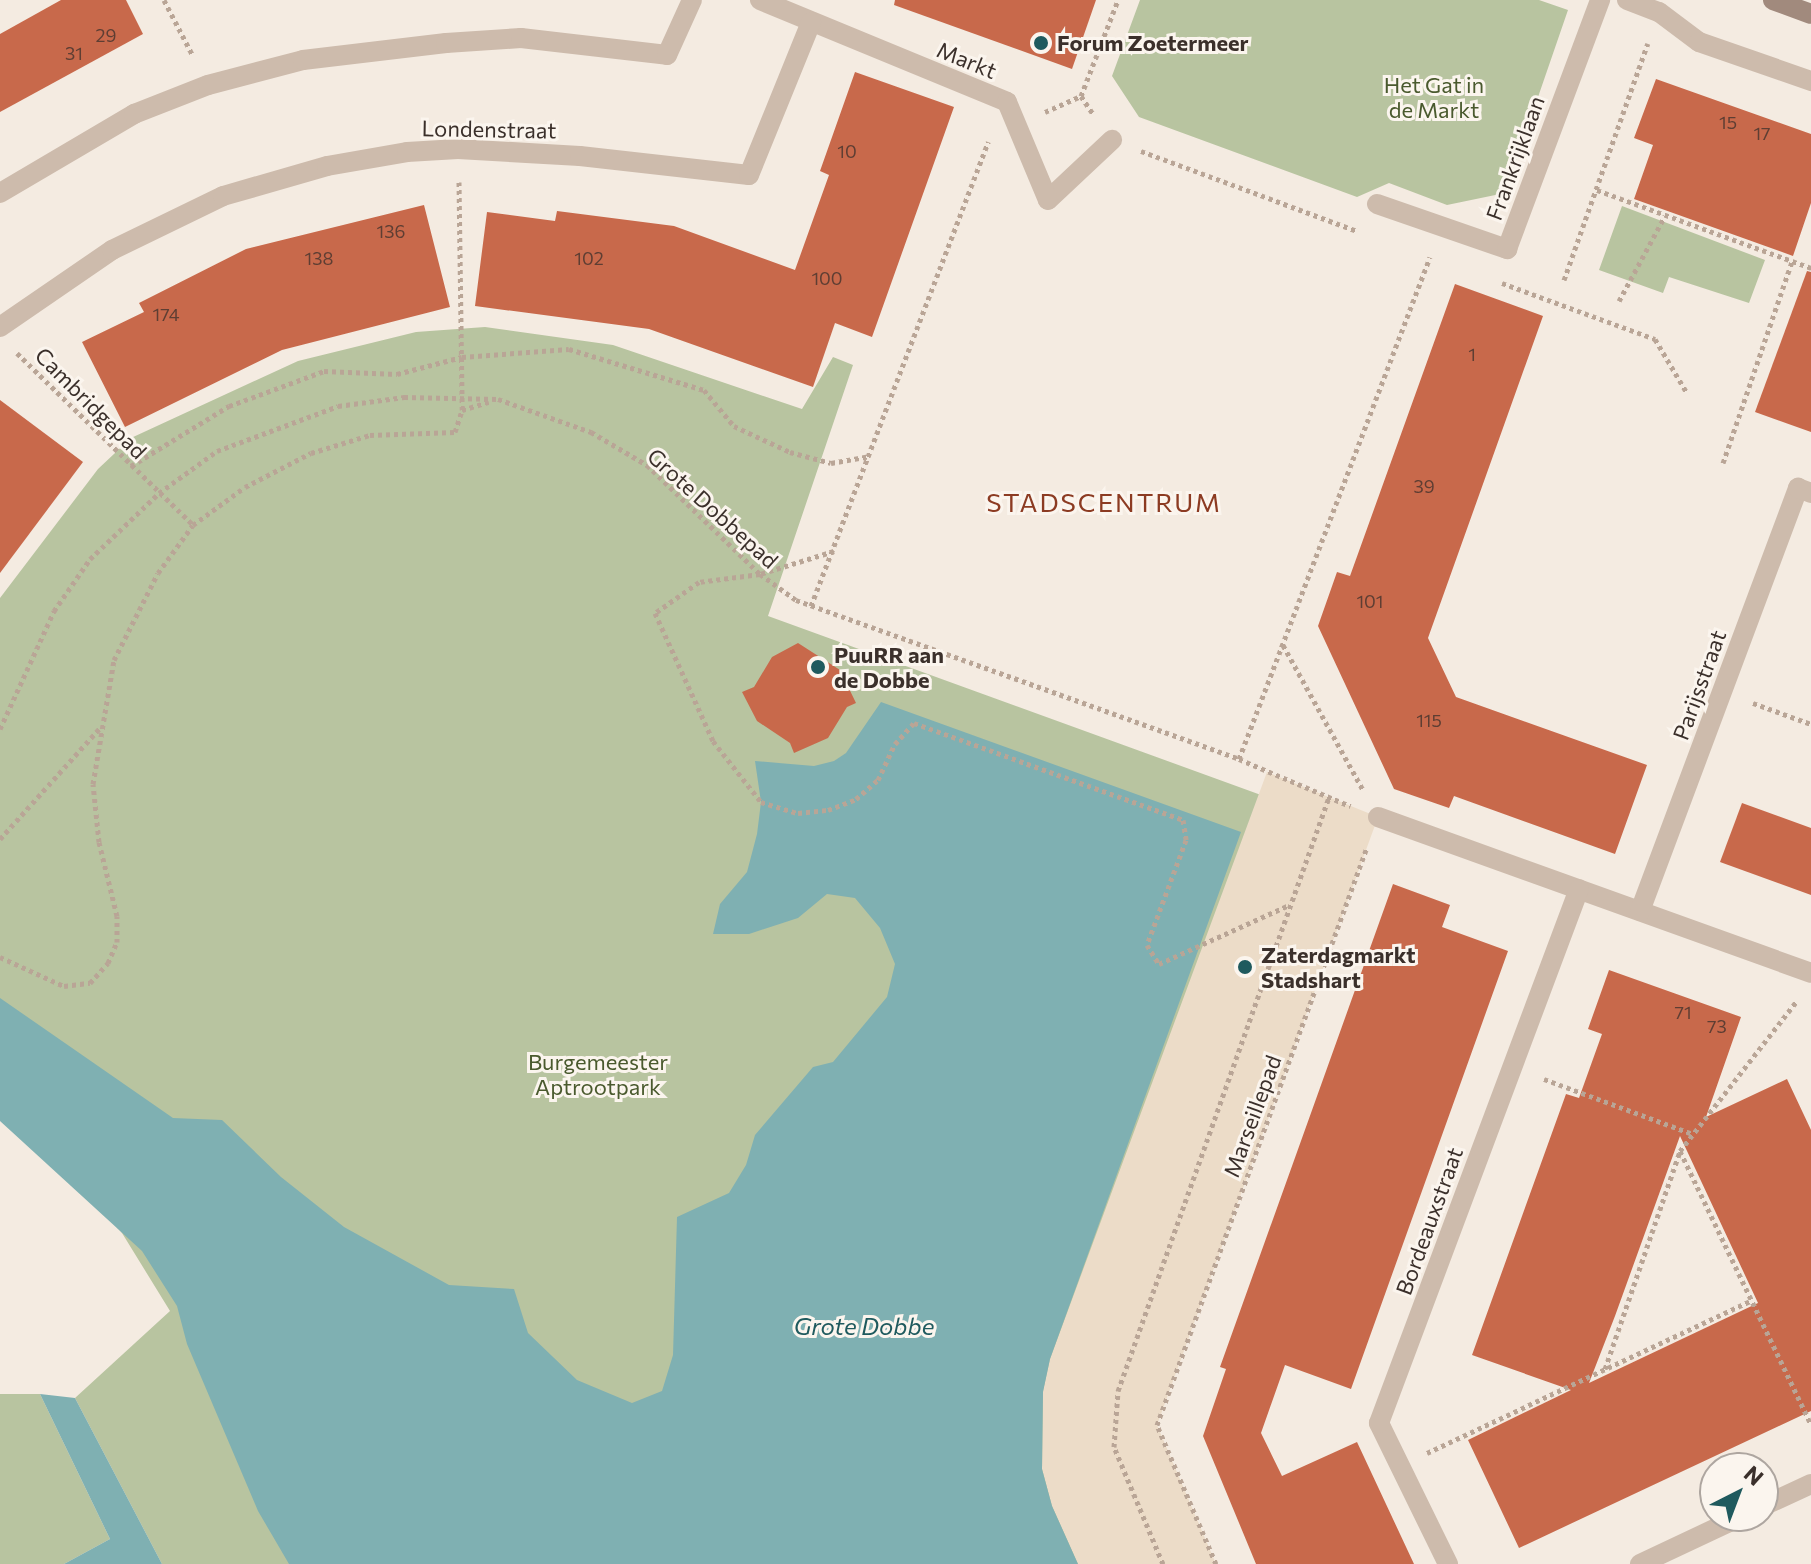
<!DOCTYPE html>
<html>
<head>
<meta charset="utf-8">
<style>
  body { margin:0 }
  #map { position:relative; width:1811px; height:1564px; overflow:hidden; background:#f4ebe1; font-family:Commissioner,sans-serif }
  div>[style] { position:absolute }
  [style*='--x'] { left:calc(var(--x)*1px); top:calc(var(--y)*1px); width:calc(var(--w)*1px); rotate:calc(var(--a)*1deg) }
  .green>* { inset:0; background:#b8c4a0 }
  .plaza>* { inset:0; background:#ecdcc8 }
  .water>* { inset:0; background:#7fb0b2 }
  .building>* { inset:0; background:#c8694b }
  .path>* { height:5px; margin-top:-2.5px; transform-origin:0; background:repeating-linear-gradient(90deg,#b9a596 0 4px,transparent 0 8px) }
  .lane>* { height:20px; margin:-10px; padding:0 10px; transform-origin:10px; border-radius:10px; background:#cdbbac }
  .street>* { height:20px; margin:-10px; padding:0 10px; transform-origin:10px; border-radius:10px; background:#cdbbac }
  .secondary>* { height:20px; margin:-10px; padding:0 10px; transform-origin:10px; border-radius:10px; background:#a18a7d }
  .dots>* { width:22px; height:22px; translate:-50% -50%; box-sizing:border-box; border:4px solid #fbf5ee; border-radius:50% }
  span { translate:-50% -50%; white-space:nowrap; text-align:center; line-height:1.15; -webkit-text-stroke:6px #fbf5ee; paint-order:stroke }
  .number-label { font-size:18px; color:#5e3e33 }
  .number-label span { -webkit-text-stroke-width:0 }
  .poi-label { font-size:22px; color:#3b302b; font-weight:700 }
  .left { translate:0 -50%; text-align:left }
  .street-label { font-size:22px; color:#3b302b }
  .park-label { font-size:22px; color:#4a5a2e }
  .water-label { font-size:24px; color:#1f5a5e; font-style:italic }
  .quarter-label { font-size:26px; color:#8c3b22; letter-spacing:2px }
  .north { position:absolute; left:1699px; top:1452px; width:80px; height:80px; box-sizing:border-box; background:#fbf5ee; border:2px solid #aea6a0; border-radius:50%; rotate:42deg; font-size:22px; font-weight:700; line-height:32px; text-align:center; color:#3b302b }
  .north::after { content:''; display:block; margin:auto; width:28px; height:36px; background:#1f5a5e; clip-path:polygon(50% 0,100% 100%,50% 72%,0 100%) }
</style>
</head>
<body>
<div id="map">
  <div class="green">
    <i style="clip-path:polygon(1140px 0,1539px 0,1568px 10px,1505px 193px,1447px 205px,1389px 183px,1357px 197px,1139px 117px,1112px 76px)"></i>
    <i style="clip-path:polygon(1622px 206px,1765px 260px,1749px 303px,1669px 277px,1663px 293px,1599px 270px)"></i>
    <i style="clip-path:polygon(485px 327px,613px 345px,802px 409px,833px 357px,853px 365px,768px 616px,1352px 828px,1141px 1427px,1198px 1564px,162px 1564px,75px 1398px,170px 1311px,122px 1233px,0 1100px,0 598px,98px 469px,131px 438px,298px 361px,416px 332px)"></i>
    <i style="clip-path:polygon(0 1394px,40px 1394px,110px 1539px,64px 1564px,0 1564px)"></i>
  </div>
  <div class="plaza">
    <i style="clip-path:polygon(1267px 772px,1378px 817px,1157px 1425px,1216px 1564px,1078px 1564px,1052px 1506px,1042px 1469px,1043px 1391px,1050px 1359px)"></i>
  </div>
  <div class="water">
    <i style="clip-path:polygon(881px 702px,1241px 832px,1050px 1359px,1043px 1392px,1042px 1469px,1052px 1506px,1078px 1564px,289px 1564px,258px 1511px,187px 1344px,177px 1306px,142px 1251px,0 1121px,0 998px,173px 1118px,222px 1120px,281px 1177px,344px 1227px,449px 1285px,514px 1289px,528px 1333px,577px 1380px,632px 1403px,662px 1391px,673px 1355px,677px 1217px,729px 1193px,746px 1165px,755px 1135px,813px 1067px,833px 1062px,887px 997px,895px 964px,880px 928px,855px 898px,827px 894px,798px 918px,749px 934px,713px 934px,720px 904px,747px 872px,757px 834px,761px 802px,755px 761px,814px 766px,834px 761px,846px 753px)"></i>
    <i style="clip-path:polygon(40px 1394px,75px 1398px,162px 1564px,64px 1564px,110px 1539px)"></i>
  </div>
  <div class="building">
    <i style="clip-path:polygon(61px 0,126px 0,143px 34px,0 112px,0 34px)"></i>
    <i style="clip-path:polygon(895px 0,1096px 0,1072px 69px,894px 5px)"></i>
    <i style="clip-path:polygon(855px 72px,954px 107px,872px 337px,835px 323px,813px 387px,649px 329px,475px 306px,487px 212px,555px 221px,557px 211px,674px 226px,795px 270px,829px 175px,820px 171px)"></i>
    <i style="clip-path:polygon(1656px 79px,1811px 134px,1811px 203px,1793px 256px,1634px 199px,1653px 145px,1634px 138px)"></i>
    <i style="clip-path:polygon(424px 205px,450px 307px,282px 350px,125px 427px,82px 342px,144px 312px,139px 303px,246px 249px)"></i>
    <i style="clip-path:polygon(1807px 271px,1811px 272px,1811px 432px,1755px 412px)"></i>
    <i style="clip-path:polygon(1455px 284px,1543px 316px,1428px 638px,1456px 697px,1647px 765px,1615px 854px,1454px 796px,1449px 808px,1394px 789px,1318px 626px,1337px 572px,1350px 576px)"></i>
    <i style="clip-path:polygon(0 400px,83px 462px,0 573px)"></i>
    <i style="clip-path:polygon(798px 643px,840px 670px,856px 703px,847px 707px,828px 738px,794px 753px,790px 743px,757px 721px,742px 692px,754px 687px,772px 657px)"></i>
    <i style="clip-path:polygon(1742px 803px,1811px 828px,1811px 895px,1720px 862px)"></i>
    <i style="clip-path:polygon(1393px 884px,1450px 905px,1442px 927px,1508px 951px,1351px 1389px,1285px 1365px,1261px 1433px,1282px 1476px,1357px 1442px,1414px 1564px,1256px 1564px,1203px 1436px,1226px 1369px,1220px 1367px)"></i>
    <i style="clip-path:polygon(evenodd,1609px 970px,1741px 1017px,1706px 1117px,1787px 1079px,1811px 1130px,1811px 1411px,1519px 1548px,1468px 1440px,1571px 1390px,1472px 1355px,1566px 1094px,1579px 1098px,1602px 1034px,1588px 1029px,1609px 970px,1680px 1136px,1758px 1303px,1589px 1383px,1615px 1316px,1680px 1136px)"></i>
  </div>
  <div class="path">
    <i style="--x:164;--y:0;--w:63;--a:62.6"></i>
    <i style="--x:1081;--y:96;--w:23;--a:56"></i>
    <i style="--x:1081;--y:96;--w:103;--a:-68.9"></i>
    <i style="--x:1045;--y:112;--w:39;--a:-24"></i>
    <i style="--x:1141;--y:151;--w:230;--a:20.3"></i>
    <i style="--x:459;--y:182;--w:228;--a:89.2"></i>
    <i style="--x:1597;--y:190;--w:228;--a:20"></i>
    <i style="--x:1564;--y:280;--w:251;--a:-70.5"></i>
    <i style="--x:1502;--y:283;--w:163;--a:20.1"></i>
    <i style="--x:1655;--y:339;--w:63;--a:59.3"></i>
    <i style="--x:1619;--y:301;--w:97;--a:-61.6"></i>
    <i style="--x:17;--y:353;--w:246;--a:44.3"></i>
    <i style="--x:1723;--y:463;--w:213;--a:-71.1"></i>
    <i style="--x:131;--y:466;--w:115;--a:-31.5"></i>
    <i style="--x:229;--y:406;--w:101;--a:-20.2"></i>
    <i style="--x:324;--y:371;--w:73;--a:2.4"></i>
    <i style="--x:397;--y:374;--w:67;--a:-14.7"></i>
    <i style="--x:462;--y:357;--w:107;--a:-4.3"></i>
    <i style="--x:569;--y:349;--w:141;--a:16.9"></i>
    <i style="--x:704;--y:390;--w:47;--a:50.2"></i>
    <i style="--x:734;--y:426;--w:62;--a:24.9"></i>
    <i style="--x:790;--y:452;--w:42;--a:15"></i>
    <i style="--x:831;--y:463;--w:40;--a:-10"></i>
    <i style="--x:834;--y:551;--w:77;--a:162.7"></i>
    <i style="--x:760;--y:574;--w:62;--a:172.5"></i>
    <i style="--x:699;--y:582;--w:54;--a:144.8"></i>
    <i style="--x:655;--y:613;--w:141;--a:65.6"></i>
    <i style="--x:713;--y:741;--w:78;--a:51.8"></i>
    <i style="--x:761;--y:802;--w:39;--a:17"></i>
    <i style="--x:798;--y:813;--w:30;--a:-6"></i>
    <i style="--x:828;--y:810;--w:30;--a:-21"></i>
    <i style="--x:856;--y:799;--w:29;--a:-41"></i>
    <i style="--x:878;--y:780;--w:40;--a:-65"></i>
    <i style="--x:895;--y:744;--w:28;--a:-48"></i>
    <i style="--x:914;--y:723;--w:286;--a:19.8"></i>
    <i style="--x:1183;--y:820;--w:20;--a:81"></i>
    <i style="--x:1186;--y:840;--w:112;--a:110.4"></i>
    <i style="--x:1147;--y:945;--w:22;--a:58"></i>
    <i style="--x:1159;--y:964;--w:141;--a:-24.4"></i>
    <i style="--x:811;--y:606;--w:497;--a:-69.1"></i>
    <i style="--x:1283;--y:645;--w:166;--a:61.1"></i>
    <i style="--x:1753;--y:703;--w:62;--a:19.9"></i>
    <i style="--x:0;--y:729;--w:130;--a:-65.4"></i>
    <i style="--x:54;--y:611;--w:63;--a:-55.3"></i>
    <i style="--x:90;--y:559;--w:95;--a:-43.7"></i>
    <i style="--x:159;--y:493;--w:72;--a:-35.9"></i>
    <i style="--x:217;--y:451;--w:129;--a:-20.4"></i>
    <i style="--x:338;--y:406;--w:67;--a:-7.8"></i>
    <i style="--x:404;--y:397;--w:94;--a:1.2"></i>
    <i style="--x:498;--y:399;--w:99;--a:19.5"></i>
    <i style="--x:591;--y:432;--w:65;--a:30.5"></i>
    <i style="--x:647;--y:465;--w:157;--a:44"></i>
    <i style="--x:760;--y:574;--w:44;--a:35.8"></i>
    <i style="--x:796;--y:600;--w:471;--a:19.7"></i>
    <i style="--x:1239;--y:759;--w:121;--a:22.9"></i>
    <i style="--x:1239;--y:759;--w:537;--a:-69.17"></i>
    <i style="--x:0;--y:839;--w:151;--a:-48"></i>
    <i style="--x:0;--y:957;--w:70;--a:24.4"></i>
    <i style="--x:64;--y:986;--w:26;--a:-7"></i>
    <i style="--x:90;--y:983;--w:27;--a:-48"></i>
    <i style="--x:108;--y:963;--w:23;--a:-67"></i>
    <i style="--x:117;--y:942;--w:26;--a:-90"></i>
    <i style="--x:117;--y:916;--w:76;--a:-103.7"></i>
    <i style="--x:99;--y:842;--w:58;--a:-95.9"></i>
    <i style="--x:93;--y:784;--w:126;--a:-80.4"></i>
    <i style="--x:114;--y:660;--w:97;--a:-63.2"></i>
    <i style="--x:158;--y:573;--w:59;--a:-53.9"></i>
    <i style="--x:193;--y:525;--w:64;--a:-36.2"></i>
    <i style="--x:245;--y:487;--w:74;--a:-27.3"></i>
    <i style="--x:311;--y:453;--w:62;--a:-17"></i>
    <i style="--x:370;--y:435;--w:85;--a:-2"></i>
    <i style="--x:455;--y:432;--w:23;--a:-72"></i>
    <i style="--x:462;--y:410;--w:28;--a:-17"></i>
    <i style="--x:1544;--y:1079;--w:159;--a:20.3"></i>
    <i style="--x:1680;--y:1151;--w:303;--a:64.4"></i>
    <i style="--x:1605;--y:1369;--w:231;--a:-71"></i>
    <i style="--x:1680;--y:1151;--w:189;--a:-52.1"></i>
    <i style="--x:1427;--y:1453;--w:359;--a:-25.2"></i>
    <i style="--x:1163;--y:1564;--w:127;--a:-112.7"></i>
    <i style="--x:1114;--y:1447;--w:56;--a:-85.9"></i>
    <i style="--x:1118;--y:1391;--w:630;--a:-70.44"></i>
    <i style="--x:1216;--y:1564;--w:151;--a:-113"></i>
    <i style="--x:1157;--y:1425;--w:615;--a:-70.03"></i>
  </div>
  <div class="lane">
    <i style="--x:1048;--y:200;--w:88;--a:-43.2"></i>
  </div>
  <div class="street">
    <i style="--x:760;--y:0;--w:267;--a:22.4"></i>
    <i style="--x:1007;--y:102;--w:106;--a:67.3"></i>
    <i style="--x:1627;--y:0;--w:34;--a:21"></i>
    <i style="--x:1659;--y:12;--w:50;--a:36.9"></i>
    <i style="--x:1699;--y:42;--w:119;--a:19.2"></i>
    <i style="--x:0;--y:193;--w:156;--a:-30.5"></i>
    <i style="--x:134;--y:114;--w:79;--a:-21.4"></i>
    <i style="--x:208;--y:85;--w:98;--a:-14.7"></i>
    <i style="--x:303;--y:60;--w:144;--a:-6.8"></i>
    <i style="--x:446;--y:43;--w:75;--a:-3.8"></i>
    <i style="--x:521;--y:38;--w:147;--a:6.6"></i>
    <i style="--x:667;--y:55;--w:60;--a:-65.6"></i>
    <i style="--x:1377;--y:204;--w:138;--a:19.1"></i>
    <i style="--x:1507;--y:249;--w:266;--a:-69.5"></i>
    <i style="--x:0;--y:327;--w:136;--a:-34.5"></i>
    <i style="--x:112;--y:250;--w:123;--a:-25.9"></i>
    <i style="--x:223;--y:196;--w:108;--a:-16.1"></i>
    <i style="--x:327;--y:166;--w:81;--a:-9.9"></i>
    <i style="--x:407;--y:152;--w:51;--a:-3.4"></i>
    <i style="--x:458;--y:149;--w:122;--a:3.3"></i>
    <i style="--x:580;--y:156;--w:170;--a:6.4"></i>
    <i style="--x:749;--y:175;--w:165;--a:-67.9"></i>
    <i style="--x:1378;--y:817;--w:460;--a:19.8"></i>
    <i style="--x:1640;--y:911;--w:452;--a:-69.5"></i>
    <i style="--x:1798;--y:488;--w:14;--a:21"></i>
    <i style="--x:1763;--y:1506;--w:53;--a:-24.6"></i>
    <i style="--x:1448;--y:1564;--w:157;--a:-116.1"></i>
    <i style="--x:1379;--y:1423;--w:570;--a:-69.47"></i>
    <i style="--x:1640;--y:1564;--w:113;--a:-25.2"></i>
  </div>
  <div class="secondary">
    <i style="--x:1773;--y:0;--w:40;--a:20.2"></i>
  </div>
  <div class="dots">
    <i style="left:1041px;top:43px;background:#1f5a5e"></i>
    <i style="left:818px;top:667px;background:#1f5a5e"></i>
    <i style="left:1245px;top:967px;background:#1f5a5e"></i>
  </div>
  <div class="number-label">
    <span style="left:106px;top:35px">29</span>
    <span style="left:74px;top:53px">31</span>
    <span style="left:1728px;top:122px">15</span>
    <span style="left:1762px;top:133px">17</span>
    <span style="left:847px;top:151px">10</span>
    <span style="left:391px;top:231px">136</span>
    <span style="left:319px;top:258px">138</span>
    <span style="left:589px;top:258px">102</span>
    <span style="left:827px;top:278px">100</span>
    <span style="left:166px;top:314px">174</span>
    <span style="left:1472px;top:354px">1</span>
    <span style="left:1424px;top:486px">39</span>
    <span style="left:1370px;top:601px">101</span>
    <span style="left:1429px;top:720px">115</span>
    <span style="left:1683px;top:1012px">71</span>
    <span style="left:1717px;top:1026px">73</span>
  </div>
  <div class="poi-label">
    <span class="left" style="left:1057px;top:43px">Forum Zoetermeer</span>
    <span class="left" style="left:834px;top:667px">PuuRR aan<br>de Dobbe</span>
    <span class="left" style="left:1261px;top:967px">Zaterdagmarkt<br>Stadshart</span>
  </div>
  <div class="street-label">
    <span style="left:967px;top:60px;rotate:22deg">Markt</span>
    <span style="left:489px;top:129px;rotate:1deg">Londenstraat</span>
    <span style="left:1515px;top:158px;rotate:-70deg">Frankrijklaan</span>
    <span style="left:91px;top:403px;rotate:45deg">Cambridgepad</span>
    <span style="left:713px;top:508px;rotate:42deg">Grote Dobbepad</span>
    <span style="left:1699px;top:685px;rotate:-70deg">Parijsstraat</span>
    <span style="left:1252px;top:1116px;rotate:-70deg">Marseillepad</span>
    <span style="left:1429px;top:1221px;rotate:-70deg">Bordeauxstraat</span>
  </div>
  <div class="park-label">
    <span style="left:1434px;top:97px">Het Gat in<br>de Markt</span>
    <span style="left:598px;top:1074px">Burgemeester<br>Aptrootpark</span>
  </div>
  <div class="water-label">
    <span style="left:864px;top:1326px">Grote Dobbe</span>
  </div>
  <div class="quarter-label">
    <span style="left:1104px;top:502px">STADSCENTRUM</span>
  </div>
  <div class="north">N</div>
</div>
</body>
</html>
